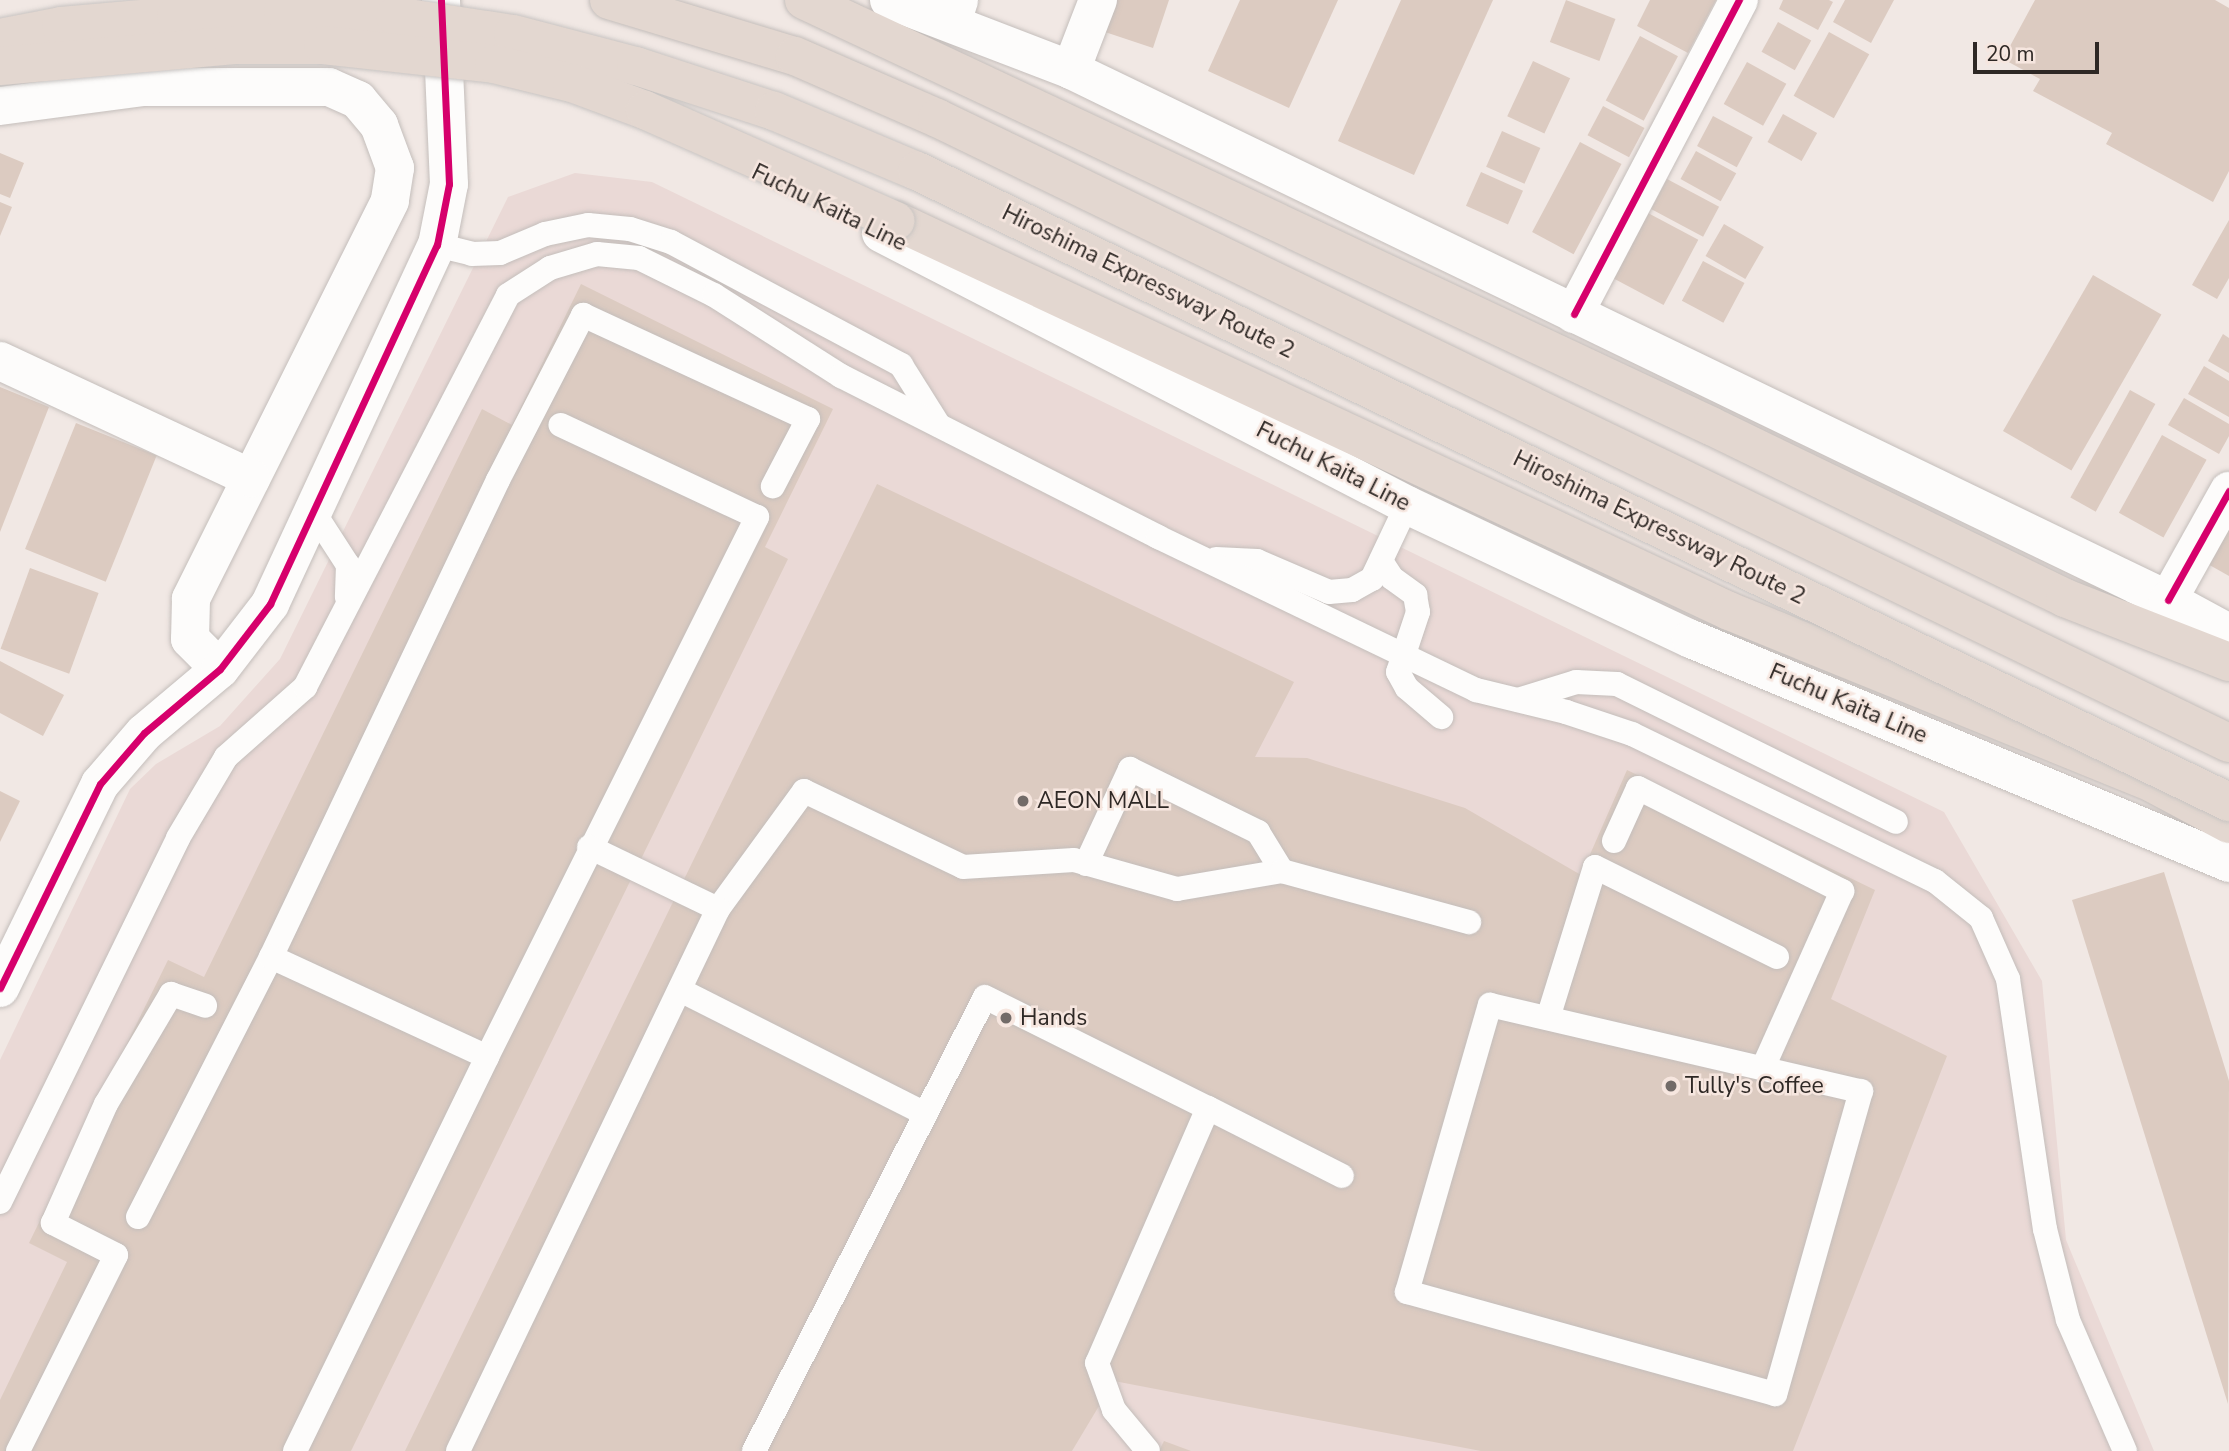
<!DOCTYPE html>
<html>
<head>
<meta charset="utf-8">
<style>
  body { margin:0 }
  #map { position:relative; width:2229px; height:1451px; overflow:hidden; background:#f1e8e4; font-family:"Nunito Sans",sans-serif }
  div>[style] { position:absolute }
  [style*='--x'] { left:calc(var(--x)*1px); top:calc(var(--y)*1px); width:calc(var(--w)*1px); rotate:calc(var(--a)*1deg) }
  .commercial>* { inset:0; background:#ead9d6 }
  .building>* { inset:0; background:#dccbc1; transform-origin:0 0 }
  .roads { filter:drop-shadow(0 0 2px #c4bebb) drop-shadow(0 0 2px #c4bebb) }
  .service>* { height:24px; margin:-12px; padding:0 12px; transform-origin:12px; border-radius:12px; background:#fdfcfb }
  .minor>* { height:38px; margin:-19px; padding:0 19px; transform-origin:19px; border-radius:19px; background:#fdfcfb }
  .tertiary>* { height:38px; margin:-19px; padding:0 19px; transform-origin:19px; border-radius:19px; background:#fdfcfb }
  .secondary>* { height:38px; margin:-19px; padding:0 19px; transform-origin:19px; border-radius:19px; background:#fdfcfb }
  .motorway>* { height:38px; margin:-19px; padding:0 19px; transform-origin:19px; border-radius:19px; background:#e3d7d0 }
  .bridges { filter:drop-shadow(0 0 2px #c8c4c2) drop-shadow(0 0 2px #c8c4c2) }
  .motorway-bridge>* { height:38px; margin:-19px; padding:0 19px; transform-origin:19px; border-radius:19px; background:#e3d7d0 }
  .cycleway>* { height:7px; margin:-3.5px; padding:0 3.5px; transform-origin:3.5px; border-radius:3.5px; background:#d6006c }
  .dots>* { width:19px; height:19px; translate:-50% -50%; box-sizing:border-box; border:4px solid #f6e6df; border-radius:50% }
  span { translate:-50% -50%; white-space:nowrap; text-align:center; line-height:1.15; -webkit-text-stroke:5px #f6e6df; paint-order:stroke }
  .street-label { font-size:23px; color:#2e2825 }
  .poi-label { font-size:23px; color:#2e2825 }
  .left { translate:0 -50%; text-align:left }
  .scale { position:absolute; left:1973px; top:42px; width:126px; height:32px; box-sizing:border-box; border:4px solid #2e2825; border-top:0; padding-left:9px; font-size:21px; line-height:24px; white-space:nowrap; color:#2e2825; -webkit-text-stroke:5px #f6e6df; paint-order:stroke }
</style>
</head>
<body>
<div id="map">
  <div class="commercial">
    <i style="clip-path:polygon(575px 173px,652px 182px,1944px 812px,2042px 981px,2066px 1240px,2154px 1451px,0 1451px,0 1060px,130px 789px,156px 764px,220px 726px,280px 659px,508px 197px)"></i>
  </div>
  <div class="building">
    <i style="clip-path:polygon(1116px 0,1169px 0,1153px 48px,1105px 32px)"></i>
    <i style="clip-path:polygon(1240px 0,1338px 0,1289px 108px,1208px 71px)"></i>
    <i style="clip-path:polygon(1401px 0,1493px 0,1414px 175px,1338px 141px)"></i>
    <i style="left:1566px;top:0;width:53px;height:45px;rotate:21deg"></i>
    <i style="clip-path:polygon(1650px 0,1716px 0,1688px 53px,1637px 26px)"></i>
    <i style="clip-path:polygon(1783px 0,1829px 0,1833px 2px,1818px 30px,1779px 9px)"></i>
    <i style="clip-path:polygon(1845px 0,1894px 0,1871px 43px,1833px 22px)"></i>
    <i style="clip-path:polygon(2035px 0,2215px 0,2229px 8px,2229px 171px,2213px 202px,2106px 144px,2112px 133px,2033px 91px,2040px 79px,2003px 59px)"></i>
    <i style="left:1778px;top:22px;width:38px;height:34px;rotate:29deg"></i>
    <i style="left:1829px;top:32px;width:46px;height:73px;rotate:29deg"></i>
    <i style="left:1640px;top:36px;width:43px;height:73px;rotate:28deg"></i>
    <i style="left:1533px;top:61px;width:41px;height:61px;rotate:25deg"></i>
    <i style="left:1747px;top:62px;width:45px;height:48px;rotate:29deg"></i>
    <i style="left:1603px;top:106px;width:47px;height:33px;rotate:28deg"></i>
    <i style="left:1783px;top:114px;width:39px;height:32px;rotate:29deg"></i>
    <i style="left:1713px;top:116px;width:45px;height:34px;rotate:28deg"></i>
    <i style="left:1502px;top:131px;width:42px;height:39px;rotate:24deg"></i>
    <i style="left:1580px;top:142px;width:47px;height:102px;rotate:28deg"></i>
    <i style="left:1696px;top:151px;width:46px;height:32px;rotate:29deg"></i>
    <i style="clip-path:polygon(0 153px,24px 163px,10px 198px,0 194px)"></i>
    <i style="left:1481px;top:172px;width:46px;height:37px;rotate:24deg"></i>
    <i style="left:1667px;top:179px;width:59px;height:34px;rotate:28deg"></i>
    <i style="clip-path:polygon(0 202px,12px 207px,0 236px)"></i>
    <i style="left:1648px;top:213px;width:57px;height:74px;rotate:28deg"></i>
    <i style="clip-path:polygon(2229px 220px,2229px 278px,2217px 299px,2192px 285px)"></i>
    <i style="left:1724px;top:224px;width:46px;height:37px;rotate:30deg"></i>
    <i style="left:1703px;top:261px;width:47px;height:45px;rotate:28deg"></i>
    <i style="left:2093px;top:275px;width:79px;height:180px;rotate:30deg"></i>
    <i style="clip-path:polygon(581px 284px,833px 409px,765px 547px,788px 559px,351px 1451px,0 1451px,0 1400px,67px 1262px,29px 1243px,168px 960px,204px 977px,482px 409px,512px 425px)"></i>
    <i style="clip-path:polygon(2223px 334px,2229px 338px,2229px 373px,2208px 361px)"></i>
    <i style="clip-path:polygon(2204px 366px,2229px 381px,2229px 417px,2188px 394px)"></i>
    <i style="clip-path:polygon(0 387px,49px 407px,0 532px)"></i>
    <i style="left:2130px;top:390px;width:29px;height:123px;rotate:29deg"></i>
    <i style="clip-path:polygon(2184px 398px,2229px 424px,2229px 436px,2219px 454px,2168px 425px)"></i>
    <i style="left:76px;top:423px;width:87px;height:136px;rotate:22deg"></i>
    <i style="left:2162px;top:435px;width:51px;height:89px;rotate:29deg"></i>
    <i style="clip-path:polygon(877px 484px,1294px 682px,1255px 757px,1307px 758px,1465px 808px,1581px 875px,1627px 770px,1875px 890px,1831px 999px,1947px 1056px,1793px 1451px,1481px 1451px,1114px 1381px,1072px 1451px,405px 1451px)"></i>
    <i style="clip-path:polygon(2229px 521px,2229px 576px,2206px 563px)"></i>
    <i style="left:30px;top:568px;width:73px;height:86px;rotate:20deg"></i>
    <i style="clip-path:polygon(0 661px,64px 695px,43px 736px,0 713px)"></i>
    <i style="clip-path:polygon(0 791px,20px 801px,0 842px)"></i>
    <i style="clip-path:polygon(2164px 872px,2229px 1081px,2228px 1404px,2072px 900px)"></i>
    <i style="clip-path:polygon(1164px 1441px,1191px 1451px,1159px 1451px)"></i>
  </div>
  <div class="roads">
    <div class="service">
      <i style="--x:437;--y:245;--w:36;--a:14"></i>
      <i style="--x:472;--y:254;--w:28;--a:-2"></i>
      <i style="--x:500;--y:253;--w:49;--a:-22.9"></i>
      <i style="--x:545;--y:234;--w:44;--a:-11.8"></i>
      <i style="--x:588;--y:225;--w:42;--a:5.4"></i>
      <i style="--x:630;--y:229;--w:43;--a:17.6"></i>
      <i style="--x:671;--y:242;--w:261;--a:28.1"></i>
      <i style="--x:901;--y:365;--w:70;--a:57.9"></i>
      <i style="--x:313;--y:511;--w:64;--a:57.1"></i>
      <i style="--x:348;--y:565;--w:32;--a:92"></i>
      <i style="--x:1216;--y:559;--w:41;--a:2.8"></i>
      <i style="--x:1257;--y:561;--w:78;--a:23.3"></i>
      <i style="--x:1329;--y:592;--w:23;--a:-5"></i>
      <i style="--x:1352;--y:590;--w:23;--a:-29"></i>
      <i style="--x:1372;--y:579;--w:82;--a:-64.7"></i>
      <i style="--x:1381;--y:561;--w:20;--a:57"></i>
      <i style="--x:1392;--y:578;--w:29;--a:36"></i>
      <i style="--x:1415;--y:595;--w:17;--a:80"></i>
      <i style="--x:1418;--y:612;--w:63;--a:108.4"></i>
      <i style="--x:1398;--y:672;--w:18;--a:61"></i>
      <i style="--x:1407;--y:688;--w:45;--a:40.5"></i>
      <i style="--x:1518;--y:700;--w:61;--a:-17.2"></i>
      <i style="--x:1576;--y:682;--w:41;--a:2.8"></i>
      <i style="--x:1617;--y:684;--w:311;--a:26.3"></i>
      <i style="--x:1614;--y:841;--w:58;--a:-65.6"></i>
      <i style="--x:1638;--y:788;--w:229;--a:26.8"></i>
      <i style="--x:1842;--y:891;--w:194;--a:114.1"></i>
      <i style="--x:1086;--y:864;--w:105;--a:-65.1"></i>
      <i style="--x:1130;--y:769;--w:143;--a:26.2"></i>
      <i style="--x:1258;--y:832;--w:46;--a:58.4"></i>
      <i style="--x:718;--y:909;--w:146;--a:-53.9"></i>
      <i style="--x:804;--y:791;--w:176;--a:25.5"></i>
      <i style="--x:963;--y:867;--w:111;--a:-3.6"></i>
      <i style="--x:1074;--y:860;--w:107;--a:15.7"></i>
      <i style="--x:1177;--y:889;--w:107;--a:-9.7"></i>
      <i style="--x:1282;--y:871;--w:194;--a:15.3"></i>
      <i style="--x:271;--y:957;--w:528;--a:-64.55"></i>
      <i style="--x:498;--y:480;--w:186;--a:-62.7"></i>
      <i style="--x:583;--y:315;--w:248;--a:24.8"></i>
      <i style="--x:808;--y:419;--w:76;--a:117.6"></i>
      <i style="--x:680;--y:990;--w:275;--a:26.8"></i>
      <i style="--x:1490;--y:1005;--w:381;--a:13.1"></i>
      <i style="--x:1861;--y:1091;--w:315;--a:105.8"></i>
      <i style="--x:1775;--y:1394;--w:382;--a:-164.5"></i>
      <i style="--x:1407;--y:1292;--w:299;--a:-73.9"></i>
      <i style="--x:1548;--y:1018;--w:158;--a:-72.7"></i>
      <i style="--x:1595;--y:867;--w:203;--a:26.3"></i>
      <i style="--x:1208;--y:1108;--w:150;--a:26.9"></i>
      <i style="--x:0;--y:1202;--w:405;--a:-63.9"></i>
      <i style="--x:178;--y:838;--w:94;--a:-59.3"></i>
      <i style="--x:226;--y:757;--w:106;--a:-41.5"></i>
      <i style="--x:305;--y:687;--w:441;--a:-62.6"></i>
      <i style="--x:508;--y:295;--w:50;--a:-32.7"></i>
      <i style="--x:550;--y:268;--w:49;--a:-16.6"></i>
      <i style="--x:597;--y:254;--w:42;--a:5.4"></i>
      <i style="--x:639;--y:258;--w:84;--a:26.3"></i>
      <i style="--x:714;--y:295;--w:151;--a:32.5"></i>
      <i style="--x:841;--y:376;--w:356;--a:26.9"></i>
      <i style="--x:1158;--y:537;--w:353;--a:25.7"></i>
      <i style="--x:1476;--y:690;--w:93;--a:13.7"></i>
      <i style="--x:1566;--y:712;--w:70;--a:18.4"></i>
      <i style="--x:1632;--y:734;--w:337;--a:25.9"></i>
      <i style="--x:1935;--y:881;--w:59;--a:38.8"></i>
      <i style="--x:1981;--y:918;--w:67;--a:66.1"></i>
      <i style="--x:2008;--y:979;--w:253;--a:81.6"></i>
      <i style="--x:2045;--y:1229;--w:94;--a:75.8"></i>
      <i style="--x:2068;--y:1320;--w:143;--a:66.5"></i>
      <i style="--x:138;--y:1217;--w:292;--a:-62.9"></i>
      <i style="--x:271;--y:957;--w:238;--a:24.8"></i>
      <i style="--x:487;--y:1057;--w:604;--a:-63.43"></i>
      <i style="--x:757;--y:517;--w:217;--a:-154.9"></i>
      <i style="--x:18;--y:1451;--w:219;--a:-63.4"></i>
      <i style="--x:116;--y:1255;--w:71;--a:-153.1"></i>
      <i style="--x:53;--y:1223;--w:130;--a:-66"></i>
      <i style="--x:106;--y:1104;--w:128;--a:-59.4"></i>
      <i style="--x:171;--y:994;--w:36;--a:19"></i>
      <i style="--x:295;--y:1451;--w:438;--a:-64"></i>
      <i style="--x:458;--y:1451;--w:601;--a:-64.37"></i>
      <i style="--x:718;--y:909;--w:143;--a:-154.3"></i>
      <i style="--x:754;--y:1451;--w:509;--a:-63.03"></i>
      <i style="--x:985;--y:997;--w:249;--a:26.5"></i>
      <i style="--x:1208;--y:1108;--w:278;--a:113.5"></i>
      <i style="--x:1097;--y:1363;--w:50;--a:70.1"></i>
      <i style="--x:1114;--y:1410;--w:53;--a:50.3"></i>
    </div>
    <div class="minor">
      <i style="--x:952;--y:22;--w:23;--a:-72"></i>
      <i style="--x:1071;--y:70;--w:75;--a:-68.9"></i>
      <i style="--x:0;--y:106;--w:143;--a:-7.6"></i>
      <i style="--x:142;--y:87;--w:187;--a:0"></i>
      <i style="--x:329;--y:87;--w:32;--a:24"></i>
      <i style="--x:358;--y:100;--w:33;--a:50"></i>
      <i style="--x:379;--y:125;--w:46;--a:69.6"></i>
      <i style="--x:395;--y:168;--w:33;--a:99"></i>
      <i style="--x:390;--y:201;--w:445;--a:116.6"></i>
      <i style="--x:191;--y:599;--w:40;--a:91.4"></i>
      <i style="--x:190;--y:639;--w:42;--a:45"></i>
      <i style="--x:1574;--y:314;--w:355;--a:-62.3"></i>
      <i style="--x:0;--y:361;--w:277;--a:25"></i>
      <i style="--x:2168;--y:600;--w:125;--a:-60.8"></i>
    </div>
    <div class="tertiary">
      <i style="--x:0;--y:988;--w:227;--a:-63.9"></i>
      <i style="--x:100;--y:784;--w:67;--a:-49.2"></i>
      <i style="--x:144;--y:733;--w:99;--a:-40.1"></i>
      <i style="--x:220;--y:669;--w:82;--a:-52.4"></i>
      <i style="--x:270;--y:604;--w:396;--a:-65.1"></i>
      <i style="--x:437;--y:245;--w:62;--a:-78.9"></i>
      <i style="--x:449;--y:184;--w:184;--a:-92.5"></i>
    </div>
    <div class="secondary">
      <i style="--x:889;--y:0;--w:195;--a:21"></i>
      <i style="--x:1071;--y:70;--w:1218;--a:25.79"></i>
      <i style="--x:2168;--y:600;--w:69;--a:28.4"></i>
      <i style="--x:881;--y:233;--w:592;--a:27.34"></i>
      <i style="--x:1407;--y:505;--w:314;--a:25.3"></i>
      <i style="--x:1691;--y:639;--w:583;--a:22.6"></i>
    </div>
    <div class="motorway">
      <i style="--x:609;--y:0;--w:194;--a:16.8"></i>
      <i style="--x:795;--y:56;--w:155;--a:23.6"></i>
      <i style="--x:937;--y:118;--w:1435;--a:25.82"></i>
      <i style="--x:804;--y:0;--w:1002;--a:25.16"></i>
      <i style="--x:1711;--y:426;--w:394;--a:25.9"></i>
      <i style="--x:2065;--y:598;--w:176;--a:21.3"></i>
      <i style="--x:896;--y:221;--w:920;--a:25.09"></i>
      <i style="--x:1729;--y:611;--w:459;--a:22.1"></i>
      <i style="--x:2154;--y:784;--w:85;--a:28.1"></i>
    </div>
  </div>
  <div class="bridges">
    <div class="motorway-bridge">
      <i style="--x:0;--y:38;--w:62;--a:-11.1"></i>
      <i style="--x:61;--y:26;--w:115;--a:-5"></i>
      <i style="--x:176;--y:16;--w:107;--a:-2.7"></i>
      <i style="--x:283;--y:11;--w:112;--a:2.6"></i>
      <i style="--x:395;--y:16;--w:119;--a:8.7"></i>
      <i style="--x:513;--y:34;--w:127;--a:14.6"></i>
      <i style="--x:636;--y:66;--w:145;--a:18.1"></i>
      <i style="--x:774;--y:111;--w:155;--a:22.8"></i>
      <i style="--x:917;--y:171;--w:1456;--a:25.69"></i>
      <i style="--x:0;--y:66;--w:235;--a:-5.1"></i>
      <i style="--x:234;--y:45;--w:89;--a:0"></i>
      <i style="--x:323;--y:45;--w:172;--a:6.3"></i>
      <i style="--x:494;--y:64;--w:80;--a:13.7"></i>
      <i style="--x:572;--y:83;--w:78;--a:20.3"></i>
      <i style="--x:645;--y:110;--w:274;--a:23.9"></i>
    </div>
  </div>
  <div class="cycleway">
    <i style="--x:1574;--y:314;--w:355;--a:-62.3"></i>
    <i style="--x:2168;--y:600;--w:125;--a:-60.8"></i>
    <i style="--x:0;--y:988;--w:227;--a:-63.9"></i>
    <i style="--x:100;--y:784;--w:67;--a:-49.2"></i>
    <i style="--x:144;--y:733;--w:99;--a:-40.1"></i>
    <i style="--x:220;--y:669;--w:82;--a:-52.4"></i>
    <i style="--x:270;--y:604;--w:396;--a:-65.1"></i>
    <i style="--x:437;--y:245;--w:62;--a:-78.9"></i>
    <i style="--x:449;--y:184;--w:184;--a:-92.5"></i>
  </div>
  <div class="dots">
    <i style="left:1023px;top:801px;background:#726b68"></i>
    <i style="left:1006px;top:1018px;background:#726b68"></i>
    <i style="left:1671px;top:1086px;background:#726b68"></i>
  </div>
  <div class="street-label">
    <span style="left:829px;top:208px;rotate:26deg">Fuchu Kaita Line</span>
    <span style="left:1148px;top:282px;rotate:26deg">Hiroshima Expressway Route 2</span>
    <span style="left:1333px;top:467px;rotate:27deg">Fuchu Kaita Line</span>
    <span style="left:1659px;top:528px;rotate:26deg">Hiroshima Expressway Route 2</span>
    <span style="left:1848px;top:704px;rotate:23deg">Fuchu Kaita Line</span>
  </div>
  <div class="poi-label">
    <span class="left" style="left:1037px;top:801px">AEON MALL</span>
    <span class="left" style="left:1020px;top:1018px">Hands</span>
    <span class="left" style="left:1685px;top:1086px">Tully's Coffee</span>
  </div>
  <div class="scale">20 m</div>
</div>
</body>
</html>
